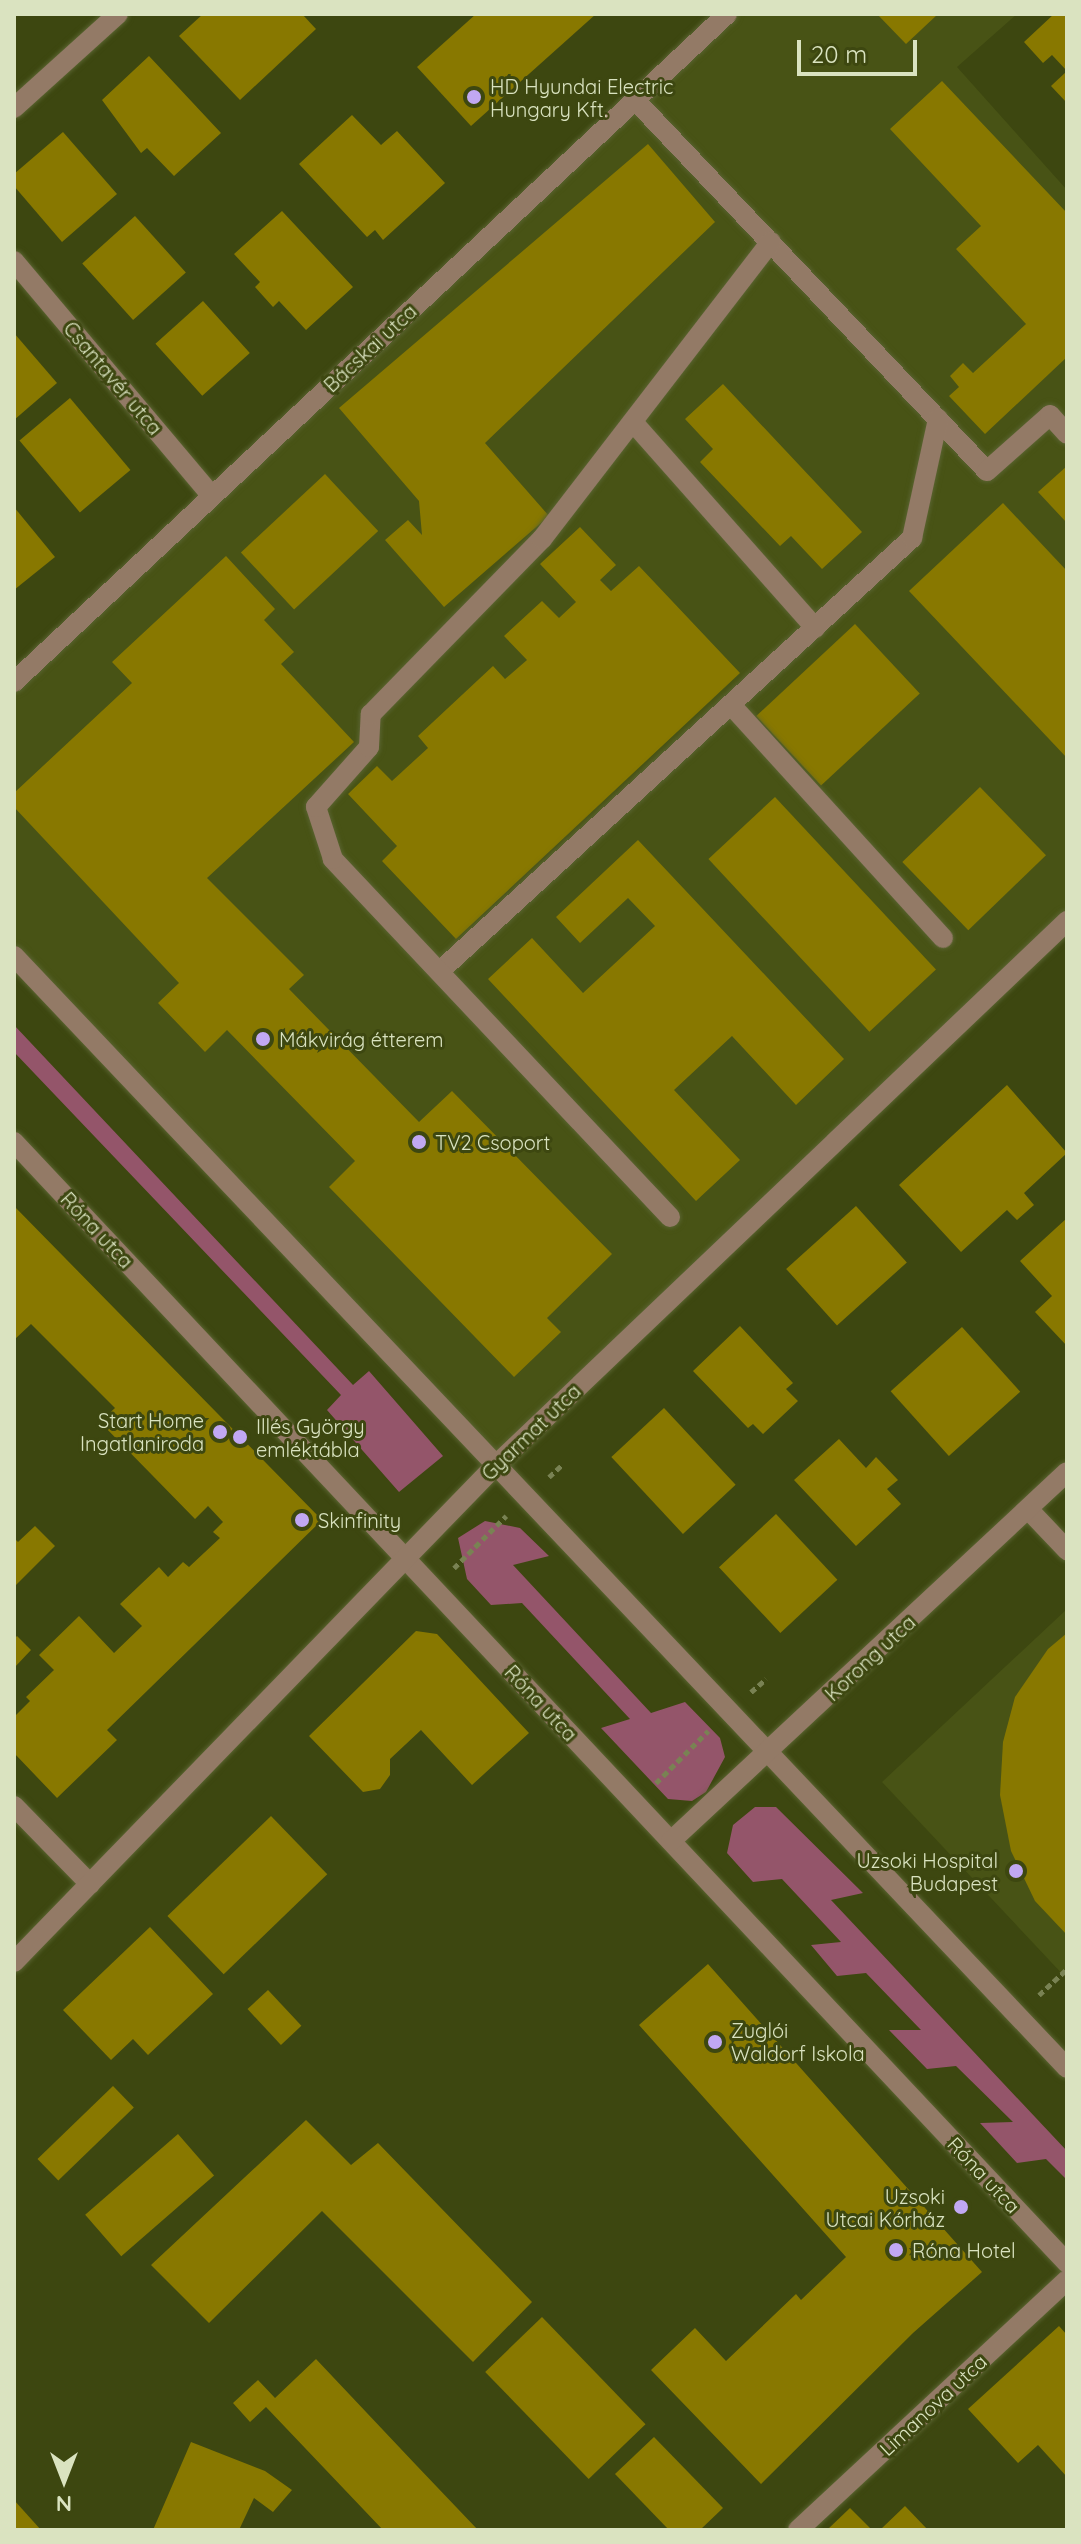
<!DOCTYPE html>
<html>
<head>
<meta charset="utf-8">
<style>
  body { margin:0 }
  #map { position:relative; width:1081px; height:2544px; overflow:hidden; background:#3d4710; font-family:Quicksand,sans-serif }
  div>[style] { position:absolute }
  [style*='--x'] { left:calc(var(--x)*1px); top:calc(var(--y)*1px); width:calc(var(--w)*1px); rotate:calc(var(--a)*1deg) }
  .built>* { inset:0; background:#485315 }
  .green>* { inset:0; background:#94556a }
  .building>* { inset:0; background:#887800; transform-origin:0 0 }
  .path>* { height:5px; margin-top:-2.5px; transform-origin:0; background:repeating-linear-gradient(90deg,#798253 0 6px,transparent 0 10px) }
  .roads { filter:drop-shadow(0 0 2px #596330) drop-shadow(0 0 2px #596330) }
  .minor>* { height:20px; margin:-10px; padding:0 10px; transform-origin:10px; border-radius:10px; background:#937a66 }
  .dots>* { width:22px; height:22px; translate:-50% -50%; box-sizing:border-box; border:4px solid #3d4710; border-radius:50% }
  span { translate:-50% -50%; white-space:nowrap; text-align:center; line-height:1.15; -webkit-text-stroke:6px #3d4710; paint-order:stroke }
  .poi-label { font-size:20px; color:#dae3c0 }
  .left { translate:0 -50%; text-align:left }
  .right { translate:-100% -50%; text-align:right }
  .street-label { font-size:20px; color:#dae3c0 }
  .frame { position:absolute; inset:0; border:16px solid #dae3c0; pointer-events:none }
  .north { position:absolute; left:24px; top:2440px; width:80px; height:80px; -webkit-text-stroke:6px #3d4710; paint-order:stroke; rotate:180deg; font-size:22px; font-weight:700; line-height:32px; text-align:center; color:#dae3c0 }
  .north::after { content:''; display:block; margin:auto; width:28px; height:36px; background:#dae3c0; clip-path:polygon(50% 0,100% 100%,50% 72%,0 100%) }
  .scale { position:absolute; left:797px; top:40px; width:120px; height:36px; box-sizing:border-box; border:4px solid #dae3c0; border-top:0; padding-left:10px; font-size:24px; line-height:28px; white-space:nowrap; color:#dae3c0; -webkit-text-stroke:6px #3d4710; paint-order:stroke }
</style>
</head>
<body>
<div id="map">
  <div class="built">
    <i style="clip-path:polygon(727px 14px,1017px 14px,957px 67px,1067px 190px,1067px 921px,496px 1465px,14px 957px,14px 682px)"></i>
    <i style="clip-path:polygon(1067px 1609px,1067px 1979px,882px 1782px)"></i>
  </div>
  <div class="green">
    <i style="clip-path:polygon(14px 1025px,353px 1385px,369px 1371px,443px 1456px,399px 1492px,327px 1410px,341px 1395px,14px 1052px)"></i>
    <i style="clip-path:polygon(485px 1521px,520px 1528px,549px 1556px,513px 1565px,651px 1713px,685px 1702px,720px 1738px,725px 1757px,706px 1792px,692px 1801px,668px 1799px,601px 1728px,630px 1719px,522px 1603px,491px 1605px,467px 1579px,458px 1538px)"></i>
    <i style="clip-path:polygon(755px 1807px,776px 1807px,863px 1893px,831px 1900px,1067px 2151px,1067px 2180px,1046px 2159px,1017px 2163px,980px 2123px,1013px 2122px,956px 2066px,927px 2069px,889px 2030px,921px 2030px,866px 1973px,837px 1976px,811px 1945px,841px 1942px,782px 1879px,753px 1882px,727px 1853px,733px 1825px)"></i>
  </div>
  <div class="building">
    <i style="clip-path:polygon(203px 14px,302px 14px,316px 29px,240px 100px,179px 36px)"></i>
    <i style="clip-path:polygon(476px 14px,596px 14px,471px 126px,417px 67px)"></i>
    <i style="clip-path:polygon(877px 14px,938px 14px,906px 44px)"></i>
    <i style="clip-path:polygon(1054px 14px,1067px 14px,1067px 71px,1052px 55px,1043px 63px,1024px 42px)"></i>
    <i style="clip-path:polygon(149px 56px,221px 133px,174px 176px,147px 148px,141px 153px,102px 100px)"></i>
    <i style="clip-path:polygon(1067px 71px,1067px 103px,1051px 86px)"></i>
    <i style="clip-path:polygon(942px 81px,1067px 213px,1067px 357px,985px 434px,949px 396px,959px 387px,950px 376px,963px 363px,973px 373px,1026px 324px,956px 249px,981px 226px,890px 129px)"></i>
    <i style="clip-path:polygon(352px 115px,381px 145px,397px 131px,445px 183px,383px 240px,375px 230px,367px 237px,299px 164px)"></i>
    <i style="clip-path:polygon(63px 132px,117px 194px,62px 242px,14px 186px,14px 174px)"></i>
    <i style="clip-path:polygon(648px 144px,715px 222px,485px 443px,549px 516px,444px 607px,385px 540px,408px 520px,422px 535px,419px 501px,339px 408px)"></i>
    <i style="clip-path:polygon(282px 211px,353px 287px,306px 330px,279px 301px,273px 307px,255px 287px,260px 282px,234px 254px)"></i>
    <i style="left:135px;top:216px;width:76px;height:71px;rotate:48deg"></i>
    <i style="left:203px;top:301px;width:70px;height:64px;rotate:48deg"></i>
    <i style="clip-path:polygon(14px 333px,57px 383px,14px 420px)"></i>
    <i style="clip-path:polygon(723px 384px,862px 532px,822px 569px,791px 536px,780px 546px,700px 462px,713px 449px,685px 419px)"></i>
    <i style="left:70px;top:398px;width:94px;height:66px;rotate:50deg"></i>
    <i style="clip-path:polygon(1067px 466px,1067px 523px,1038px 492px)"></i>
    <i style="left:325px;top:474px;width:78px;height:115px;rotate:47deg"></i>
    <i style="clip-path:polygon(1003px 503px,1067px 571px,1067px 758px,909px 591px)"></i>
    <i style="clip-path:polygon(14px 507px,55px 557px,14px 590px)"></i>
    <i style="clip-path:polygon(580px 527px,616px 565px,600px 580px,611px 591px,639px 566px,740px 673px,456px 939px,382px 861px,397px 846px,348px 794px,377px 766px,392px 781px,428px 748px,418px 736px,493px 666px,505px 679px,527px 660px,504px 636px,542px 601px,559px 618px,576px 602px,540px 564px)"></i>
    <i style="clip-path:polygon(226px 556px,275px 609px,264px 620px,294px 652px,281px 664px,354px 742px,207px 878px,304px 975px,289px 989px,419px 1122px,452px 1091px,612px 1254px,547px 1318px,561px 1332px,514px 1377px,329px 1187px,355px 1161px,227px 1030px,205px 1052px,158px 1003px,179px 983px,14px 807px,14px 793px,132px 683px,112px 662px)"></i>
    <i style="left:855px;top:624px;width:95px;height:135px;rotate:47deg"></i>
    <i style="left:980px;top:787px;width:95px;height:108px;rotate:46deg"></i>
    <i style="left:775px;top:797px;width:236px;height:91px;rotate:47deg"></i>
    <i style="clip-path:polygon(638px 840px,844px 1059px,796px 1105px,732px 1036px,674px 1090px,740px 1160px,696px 1201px,488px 979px,532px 938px,583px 993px,655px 926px,628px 898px,580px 943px,556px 917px)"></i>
    <i style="clip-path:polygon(1007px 1085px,1067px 1153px,1024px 1193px,1034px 1205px,1017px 1220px,1007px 1210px,961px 1252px,899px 1185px)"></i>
    <i style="clip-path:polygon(14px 1206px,322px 1520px,107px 1730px,117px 1740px,57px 1798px,14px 1753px,14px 1717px,30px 1701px,26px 1697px,54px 1670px,39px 1655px,79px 1616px,114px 1653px,142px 1626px,120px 1604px,159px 1567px,168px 1577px,183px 1562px,189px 1567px,220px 1538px,213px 1532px,223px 1522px,208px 1506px,195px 1519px,152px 1475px,100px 1422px,115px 1408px,31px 1324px,14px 1340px)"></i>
    <i style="left:856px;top:1206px;width:76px;height:94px;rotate:48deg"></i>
    <i style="clip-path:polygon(1067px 1218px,1067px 1346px,1035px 1312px,1052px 1296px,1020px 1261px)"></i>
    <i style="clip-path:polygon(740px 1326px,793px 1383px,786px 1389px,798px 1401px,763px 1434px,753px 1424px,748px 1428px,693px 1371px)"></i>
    <i style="left:962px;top:1327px;width:87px;height:96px;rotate:48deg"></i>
    <i style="left:664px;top:1408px;width:105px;height:72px;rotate:47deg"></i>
    <i style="clip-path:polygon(839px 1439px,866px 1468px,876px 1457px,898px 1480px,887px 1489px,901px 1504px,856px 1546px,794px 1480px)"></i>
    <i style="left:776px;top:1514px;width:90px;height:78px;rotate:47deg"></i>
    <i style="clip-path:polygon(35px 1526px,55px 1546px,14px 1587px,14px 1538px,18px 1542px)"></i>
    <i style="clip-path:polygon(416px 1631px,437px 1634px,529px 1733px,472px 1785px,421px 1730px,390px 1759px,390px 1775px,380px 1789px,363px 1792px,309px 1736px)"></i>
    <i style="clip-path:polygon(1067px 1633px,1067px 1935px,1035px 1901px,1011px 1851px,1000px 1795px,1003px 1742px,1015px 1697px,1048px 1649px)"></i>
    <i style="clip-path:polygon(17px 1636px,31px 1650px,14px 1668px,14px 1639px)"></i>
    <i style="left:271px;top:1816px;width:81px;height:144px;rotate:46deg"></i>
    <i style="clip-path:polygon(150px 1927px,213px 1994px,148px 2055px,133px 2039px,111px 2060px,63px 2010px)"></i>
    <i style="clip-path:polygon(708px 1964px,982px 2272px,913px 2333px,761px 2484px,651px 2370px,695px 2328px,726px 2361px,796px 2294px,801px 2300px,846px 2257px,639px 2025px)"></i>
    <i style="left:268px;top:1990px;width:49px;height:28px;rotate:47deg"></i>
    <i style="left:113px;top:2086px;width:30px;height:105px;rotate:46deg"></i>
    <i style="clip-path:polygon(306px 2120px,351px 2165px,378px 2143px,532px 2302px,473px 2362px,322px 2211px,209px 2323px,151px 2265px)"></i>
    <i style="left:178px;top:2134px;width:55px;height:123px;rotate:49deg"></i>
    <i style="left:542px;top:2317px;width:149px;height:79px;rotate:46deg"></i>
    <i style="clip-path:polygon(1059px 2326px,1067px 2335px,1067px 2477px,1038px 2445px,1018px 2463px,968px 2409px)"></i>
    <i style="clip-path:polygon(316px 2359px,417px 2466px,478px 2530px,383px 2530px,266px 2407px,250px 2422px,233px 2403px,258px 2380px,275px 2398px)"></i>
    <i style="clip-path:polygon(654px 2437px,723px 2508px,700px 2530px,669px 2530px,615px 2474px)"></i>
    <i style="clip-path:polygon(191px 2442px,265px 2471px,292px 2490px,273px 2512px,254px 2498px,239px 2530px,153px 2530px)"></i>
    <i style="clip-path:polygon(14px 2500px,41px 2530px,14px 2530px)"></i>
    <i style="clip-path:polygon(905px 2506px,928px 2530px,880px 2530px)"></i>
    <i style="clip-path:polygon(850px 2508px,872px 2530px,827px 2530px)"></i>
  </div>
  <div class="path">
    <i style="--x:549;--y:1477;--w:18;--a:-43"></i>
    <i style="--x:454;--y:1568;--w:74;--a:-45"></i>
    <i style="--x:751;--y:1692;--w:20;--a:-41"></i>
    <i style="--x:656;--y:1783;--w:74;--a:-45"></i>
    <i style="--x:1039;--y:1995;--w:38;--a:-43"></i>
  </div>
  <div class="roads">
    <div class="minor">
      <i style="--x:635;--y:100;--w:511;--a:46.51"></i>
      <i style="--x:987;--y:471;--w:84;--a:-41.6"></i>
      <i style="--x:1050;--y:415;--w:25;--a:48"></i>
      <i style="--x:14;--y:108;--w:140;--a:-42.1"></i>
      <i style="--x:14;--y:261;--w:307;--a:49.9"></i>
      <i style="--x:633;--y:422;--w:275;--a:48.5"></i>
      <i style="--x:14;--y:682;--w:977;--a:-43.13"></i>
      <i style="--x:731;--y:705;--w:315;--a:47.7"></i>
      <i style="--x:14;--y:956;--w:1531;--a:46.56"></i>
      <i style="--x:440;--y:971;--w:641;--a:-42.53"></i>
      <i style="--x:912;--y:538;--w:122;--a:-77.7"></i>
      <i style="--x:14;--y:1142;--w:1538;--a:46.79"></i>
      <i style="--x:670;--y:1217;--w:492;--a:-133.3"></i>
      <i style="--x:333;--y:859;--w:55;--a:-108.1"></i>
      <i style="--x:316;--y:807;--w:80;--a:-48.5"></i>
      <i style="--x:369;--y:747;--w:33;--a:-87"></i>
      <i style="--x:371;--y:714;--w:245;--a:-45.7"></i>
      <i style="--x:542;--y:539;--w:375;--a:-52.4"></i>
      <i style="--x:1028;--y:1509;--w:57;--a:46.4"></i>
      <i style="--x:14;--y:1806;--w:109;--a:45.7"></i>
      <i style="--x:671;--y:1841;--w:541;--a:-42.98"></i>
      <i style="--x:14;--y:1962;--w:692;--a:-45.88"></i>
      <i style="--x:496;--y:1465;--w:789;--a:-43.61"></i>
      <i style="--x:798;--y:2530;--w:367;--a:-42.9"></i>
    </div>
  </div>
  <div class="dots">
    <i style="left:474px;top:97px;background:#c1a8f3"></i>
    <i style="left:263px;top:1039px;background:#c1a8f3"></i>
    <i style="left:419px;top:1142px;background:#c1a8f3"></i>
    <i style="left:220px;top:1432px;background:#c1a8f3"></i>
    <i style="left:240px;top:1437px;background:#c1a8f3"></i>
    <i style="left:302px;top:1520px;background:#c1a8f3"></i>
    <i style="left:1016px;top:1871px;background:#c1a8f3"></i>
    <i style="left:715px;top:2042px;background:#c1a8f3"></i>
    <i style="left:961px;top:2207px;background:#c1a8f3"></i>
    <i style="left:896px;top:2250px;background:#c1a8f3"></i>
  </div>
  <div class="poi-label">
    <span class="left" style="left:490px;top:98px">HD Hyundai Electric<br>Hungary Kft.</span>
    <span class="left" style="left:279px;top:1039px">Mákvirág étterem</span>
    <span class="left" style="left:435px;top:1142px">TV2 Csoport</span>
    <span class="right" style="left:204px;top:1432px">Start Home<br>Ingatlaniroda</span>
    <span class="left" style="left:256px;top:1438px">Illés György<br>emléktábla</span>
    <span class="left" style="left:318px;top:1520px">Skinfinity</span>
    <span class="right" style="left:998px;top:1872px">Uzsoki Hospital<br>Budapest</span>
    <span class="left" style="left:731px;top:2042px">Zuglói<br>Waldorf Iskola</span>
    <span class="right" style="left:945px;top:2208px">Uzsoki<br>Utcai Kórház</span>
    <span class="left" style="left:912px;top:2250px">Róna Hotel</span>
  </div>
  <div class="street-label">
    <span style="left:370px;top:348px;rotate:-43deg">Bácskai utca</span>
    <span style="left:113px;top:378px;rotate:50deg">Csantavér utca</span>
    <span style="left:97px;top:1230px;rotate:47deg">Róna utca</span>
    <span style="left:531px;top:1432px;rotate:-44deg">Gyarmat utca</span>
    <span style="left:870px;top:1658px;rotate:-43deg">Korong utca</span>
    <span style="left:541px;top:1703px;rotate:47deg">Róna utca</span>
    <span style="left:984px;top:2175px;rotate:47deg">Róna utca</span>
    <span style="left:933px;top:2405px;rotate:-43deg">Limanova utca</span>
  </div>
  <div class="frame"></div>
  <div class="north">N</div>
  <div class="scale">20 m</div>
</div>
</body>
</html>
